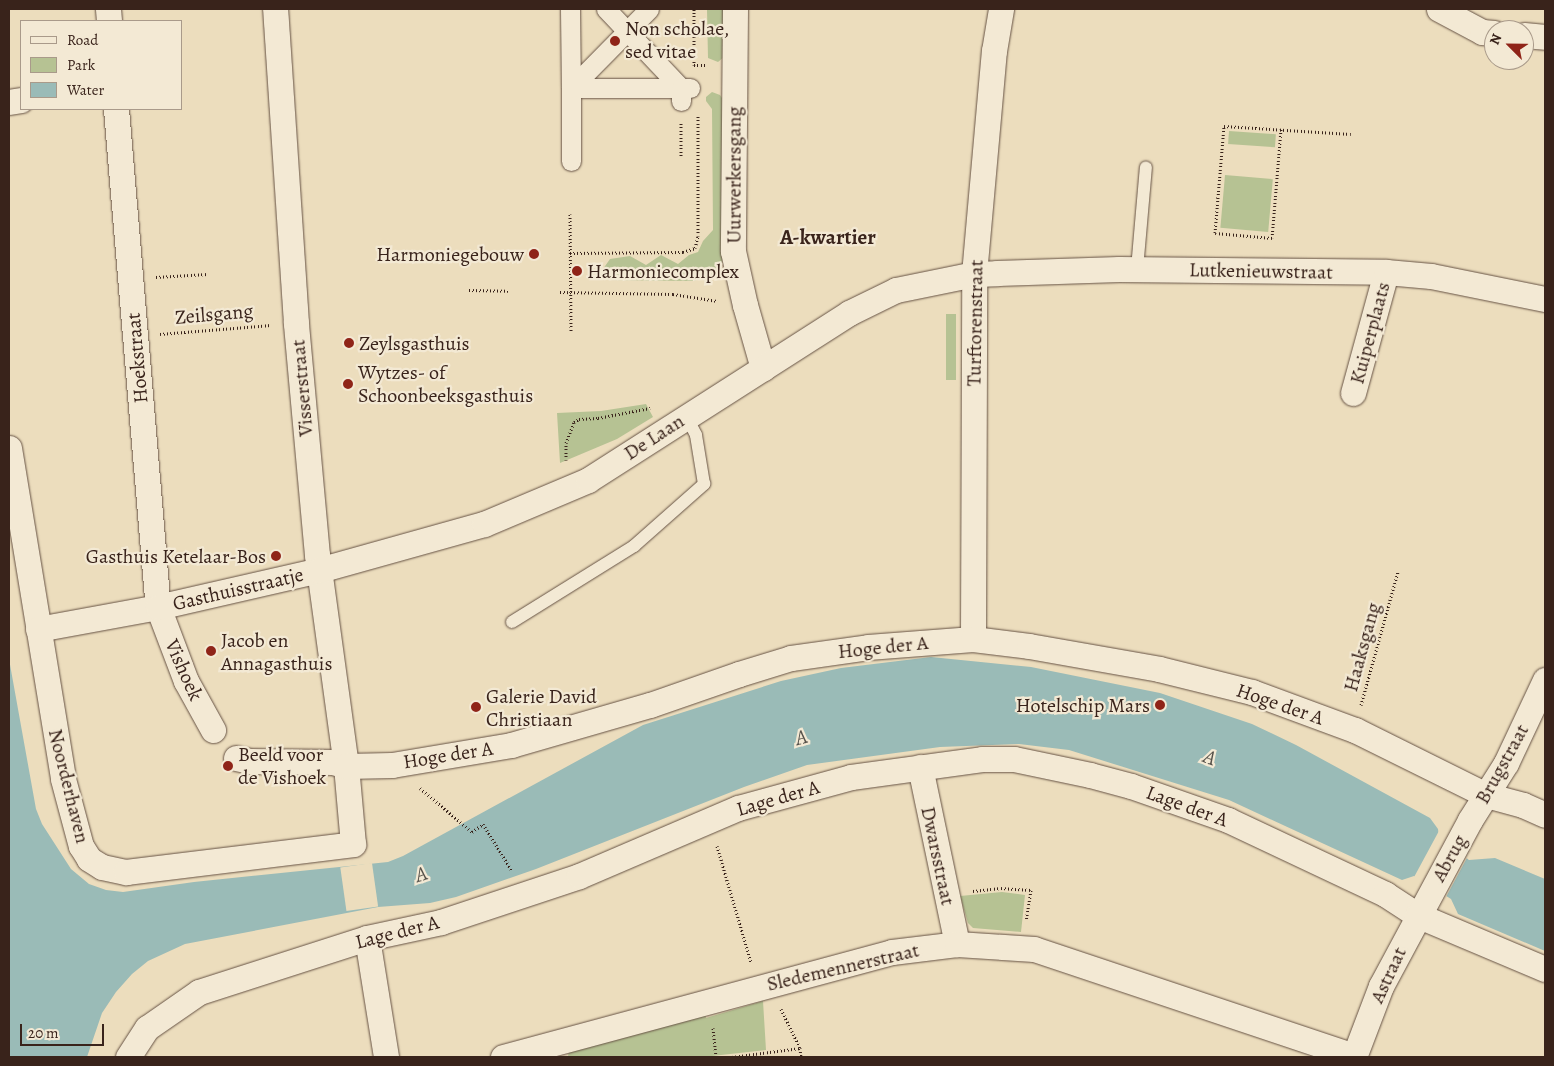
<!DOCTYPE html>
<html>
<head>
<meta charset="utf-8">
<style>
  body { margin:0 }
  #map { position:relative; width:1554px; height:1066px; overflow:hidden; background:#ecddbd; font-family:Alegreya,serif }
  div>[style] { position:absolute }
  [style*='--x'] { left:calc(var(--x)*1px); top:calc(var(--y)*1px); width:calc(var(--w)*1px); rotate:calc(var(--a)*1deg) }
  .green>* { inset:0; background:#b6c293; transform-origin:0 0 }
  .water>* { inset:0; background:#9abbb7 }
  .pier>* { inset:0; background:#ecddbd; transform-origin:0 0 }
  .path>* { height:3px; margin-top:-1.5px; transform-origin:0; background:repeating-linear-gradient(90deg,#39231b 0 1px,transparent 0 3.5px) }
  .roads { filter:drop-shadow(0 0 1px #665244) drop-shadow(0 0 1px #665244) }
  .service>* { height:12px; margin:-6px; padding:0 6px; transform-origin:6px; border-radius:6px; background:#f3e9d4 }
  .pedestrian>* { height:19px; margin:-9.5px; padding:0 9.5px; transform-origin:9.5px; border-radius:9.5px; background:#f3e9d4 }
  .minor>* { height:25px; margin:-12.5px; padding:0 12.5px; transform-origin:12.5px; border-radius:12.5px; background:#f3e9d4 }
  .dots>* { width:14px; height:14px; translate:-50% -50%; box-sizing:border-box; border:2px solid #f3e9d4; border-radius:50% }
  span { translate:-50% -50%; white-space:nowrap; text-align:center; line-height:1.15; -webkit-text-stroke:4.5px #f3e9d4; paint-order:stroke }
  .poi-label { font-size:20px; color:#39231b }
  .left { translate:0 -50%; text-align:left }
  .right { translate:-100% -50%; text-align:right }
  .street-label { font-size:20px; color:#39231b }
  .neighbourhood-label { font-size:21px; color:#39231b; font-weight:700 }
  .water-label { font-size:21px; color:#56514a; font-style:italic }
  .frame { position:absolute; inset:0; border:10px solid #39231b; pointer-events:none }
  .legend { position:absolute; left:20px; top:20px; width:162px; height:90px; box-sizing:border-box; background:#f3e9d4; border:1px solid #a99a8a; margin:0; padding:6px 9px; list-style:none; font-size:15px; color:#39231b }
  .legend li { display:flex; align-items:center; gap:10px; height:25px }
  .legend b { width:25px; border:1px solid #a99a8a }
  .north { position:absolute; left:1484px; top:20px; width:50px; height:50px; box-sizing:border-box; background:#f3e9d4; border:1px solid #a99a8a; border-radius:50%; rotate:293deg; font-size:14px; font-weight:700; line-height:20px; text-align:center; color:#39231b }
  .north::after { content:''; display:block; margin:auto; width:18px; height:22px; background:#8f2418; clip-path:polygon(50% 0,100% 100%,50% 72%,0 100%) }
  .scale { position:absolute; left:20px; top:1024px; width:84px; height:22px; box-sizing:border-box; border:2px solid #39231b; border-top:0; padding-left:6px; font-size:15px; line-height:18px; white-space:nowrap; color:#39231b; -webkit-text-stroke:4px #f3e9d4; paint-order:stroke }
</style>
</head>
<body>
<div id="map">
  <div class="green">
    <i style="clip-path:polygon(707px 9px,728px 9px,724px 57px,718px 62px,708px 58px)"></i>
    <i style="clip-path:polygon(712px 92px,720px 95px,722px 98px,724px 255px,719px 274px,693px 281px,608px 280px,603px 274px,603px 269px,610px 259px,630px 256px,646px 265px,661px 255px,678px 264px,689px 255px,698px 252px,703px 241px,713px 230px,712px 109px,706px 101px,706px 97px)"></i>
    <i style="left:1229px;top:131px;width:47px;height:13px;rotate:4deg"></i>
    <i style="left:1225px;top:175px;width:48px;height:53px;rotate:5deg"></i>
    <i style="left:946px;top:314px;width:10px;height:66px"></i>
    <i style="clip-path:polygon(646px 404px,653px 417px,617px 439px,560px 463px,557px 413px,601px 411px)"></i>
    <i style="clip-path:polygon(1002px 892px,1025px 895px,1021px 932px,973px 928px,968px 923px,960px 896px)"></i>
    <i style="clip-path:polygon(763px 1001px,766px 1050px,703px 1057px,568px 1057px,569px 1050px,705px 1009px,706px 1018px)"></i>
  </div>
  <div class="water">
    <i style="clip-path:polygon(931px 657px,1031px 667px,1160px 693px,1252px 724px,1296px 745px,1430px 818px,1438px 829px,1439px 837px,1469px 860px,1495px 858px,1545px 879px,1545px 951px,1458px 914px,1451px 899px,1414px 876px,1402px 880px,1229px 800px,1069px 750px,1019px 744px,940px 747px,807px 765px,744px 787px,536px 869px,456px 897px,430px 903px,378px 907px,185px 944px,148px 961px,132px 974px,116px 992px,102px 1013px,87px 1057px,9px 1057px,9px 659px,36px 809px,42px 824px,71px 869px,89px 884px,106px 890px,123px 892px,194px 882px,388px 862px,403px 856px,643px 725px,781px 681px,841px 668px)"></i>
  </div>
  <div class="pier">
    <i style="clip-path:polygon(1440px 829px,1441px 836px,1468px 856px,1446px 897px,1413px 879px)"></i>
    <i style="left:372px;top:863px;width:44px;height:32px;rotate:82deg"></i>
  </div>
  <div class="path">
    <i style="--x:694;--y:9;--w:56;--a:90"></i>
    <i style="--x:694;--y:65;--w:13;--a:0"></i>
    <i style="--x:681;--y:123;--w:35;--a:90"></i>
    <i style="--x:1281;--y:129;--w:109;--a:94.7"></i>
    <i style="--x:1272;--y:238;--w:57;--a:-175"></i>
    <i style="--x:1215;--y:233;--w:107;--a:-85.2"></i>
    <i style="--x:1224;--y:126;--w:127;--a:3.6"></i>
    <i style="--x:570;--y:214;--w:117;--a:89.5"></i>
    <i style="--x:570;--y:253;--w:113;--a:-0.5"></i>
    <i style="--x:683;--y:252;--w:13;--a:-18"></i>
    <i style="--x:695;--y:248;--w:12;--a:-76"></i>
    <i style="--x:698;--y:236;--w:120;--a:-90"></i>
    <i style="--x:156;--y:277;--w:52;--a:-3.3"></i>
    <i style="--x:469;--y:290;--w:39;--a:1"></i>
    <i style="--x:560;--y:292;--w:113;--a:1"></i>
    <i style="--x:673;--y:294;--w:45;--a:9"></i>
    <i style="--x:160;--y:334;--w:111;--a:-4.6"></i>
    <i style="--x:566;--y:460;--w:17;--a:-90"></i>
    <i style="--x:566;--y:443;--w:22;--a:-69"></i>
    <i style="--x:574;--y:422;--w:6;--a:-31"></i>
    <i style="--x:579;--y:419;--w:19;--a:-3"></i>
    <i style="--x:598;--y:418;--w:53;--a:-10.9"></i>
    <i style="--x:1361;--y:705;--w:138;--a:-74.5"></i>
    <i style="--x:420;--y:788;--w:68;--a:40.2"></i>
    <i style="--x:472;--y:832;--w:14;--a:-36"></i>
    <i style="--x:483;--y:824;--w:55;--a:58.3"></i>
    <i style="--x:717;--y:846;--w:121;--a:73.7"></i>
    <i style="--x:973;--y:891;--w:28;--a:-6"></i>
    <i style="--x:1001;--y:888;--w:30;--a:4"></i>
    <i style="--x:1031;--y:890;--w:31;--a:99"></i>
    <i style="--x:781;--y:1009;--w:43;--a:64"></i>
    <i style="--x:800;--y:1048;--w:9;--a:84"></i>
    <i style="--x:713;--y:1028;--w:29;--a:84"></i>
    <i style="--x:732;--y:1057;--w:69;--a:-7.5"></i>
  </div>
  <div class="roads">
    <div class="service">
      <i style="--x:1137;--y:269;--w:102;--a:-85"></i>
      <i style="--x:512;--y:622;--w:144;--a:-31.9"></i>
      <i style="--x:634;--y:546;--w:94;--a:-41.5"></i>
      <i style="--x:704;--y:484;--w:50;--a:-99.3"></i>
      <i style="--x:696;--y:435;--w:20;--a:-117"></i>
    </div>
    <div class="pedestrian">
      <i style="--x:570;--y:9;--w:79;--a:89.3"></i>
      <i style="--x:571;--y:88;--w:119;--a:0"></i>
      <i style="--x:606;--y:9;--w:109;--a:46.5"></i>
      <i style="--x:681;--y:88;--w:13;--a:90"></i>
      <i style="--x:571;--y:161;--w:73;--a:-90"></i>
      <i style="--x:571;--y:88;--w:111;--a:-45.4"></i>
    </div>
    <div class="minor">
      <i style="--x:108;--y:9;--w:12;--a:85"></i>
      <i style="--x:735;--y:9;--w:242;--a:90.5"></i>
      <i style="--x:733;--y:251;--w:55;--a:77.5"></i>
      <i style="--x:745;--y:305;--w:66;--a:74.1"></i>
      <i style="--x:1439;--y:9;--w:49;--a:28.1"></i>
      <i style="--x:1482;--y:32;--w:12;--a:5"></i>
      <i style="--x:1524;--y:35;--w:21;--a:5"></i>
      <i style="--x:9;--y:102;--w:12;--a:-9"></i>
      <i style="--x:116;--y:109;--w:500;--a:85.2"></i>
      <i style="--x:158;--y:607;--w:79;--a:69.3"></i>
      <i style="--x:186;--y:681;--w:56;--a:61.1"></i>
      <i style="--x:1353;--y:393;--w:125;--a:-74.7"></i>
      <i style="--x:9;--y:448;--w:335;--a:80.7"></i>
      <i style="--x:63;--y:779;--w:69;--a:75"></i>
      <i style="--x:81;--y:846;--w:15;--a:58"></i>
      <i style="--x:89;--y:859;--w:15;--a:32"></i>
      <i style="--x:102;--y:867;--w:25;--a:12"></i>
      <i style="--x:126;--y:872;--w:229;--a:-7"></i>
      <i style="--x:353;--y:844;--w:78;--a:-95.1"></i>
      <i style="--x:346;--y:766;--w:213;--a:-97.8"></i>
      <i style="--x:317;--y:555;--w:233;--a:-95.2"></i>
      <i style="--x:296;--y:323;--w:315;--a:-93.8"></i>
      <i style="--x:38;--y:629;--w:122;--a:-10.4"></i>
      <i style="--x:158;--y:607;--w:165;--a:-12.9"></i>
      <i style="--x:319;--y:570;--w:171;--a:-15.6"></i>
      <i style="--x:484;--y:524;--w:113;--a:-22.9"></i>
      <i style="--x:588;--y:480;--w:310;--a:-32.6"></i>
      <i style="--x:849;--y:313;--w:52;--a:-26.1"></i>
      <i style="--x:896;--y:290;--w:80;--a:-11.6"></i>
      <i style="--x:974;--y:274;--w:23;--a:-2"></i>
      <i style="--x:997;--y:273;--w:122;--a:-1.9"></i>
      <i style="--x:1119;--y:269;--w:267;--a:0.6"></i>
      <i style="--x:1386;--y:272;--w:45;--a:5.1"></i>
      <i style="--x:1431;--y:276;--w:116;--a:11.4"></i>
      <i style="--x:973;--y:639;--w:365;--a:-89.8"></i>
      <i style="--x:974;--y:274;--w:224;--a:-84.9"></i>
      <i style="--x:994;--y:51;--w:43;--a:-80.5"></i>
      <i style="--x:236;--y:758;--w:14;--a:12"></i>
      <i style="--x:250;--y:761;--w:83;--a:0.7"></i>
      <i style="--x:333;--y:762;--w:14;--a:17"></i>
      <i style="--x:346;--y:766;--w:46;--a:-1.2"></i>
      <i style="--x:392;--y:765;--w:121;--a:-9.5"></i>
      <i style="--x:511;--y:745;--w:145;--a:-16.1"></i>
      <i style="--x:650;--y:705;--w:94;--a:-19.2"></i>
      <i style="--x:739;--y:674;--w:54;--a:-17.1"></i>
      <i style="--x:791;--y:658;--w:78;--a:-8.1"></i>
      <i style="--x:868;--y:647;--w:105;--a:-4.4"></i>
      <i style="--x:973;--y:639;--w:56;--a:7.1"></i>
      <i style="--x:1029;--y:646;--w:132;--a:10"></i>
      <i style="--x:1159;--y:669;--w:96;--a:13.9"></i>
      <i style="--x:1252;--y:692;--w:110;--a:20.3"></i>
      <i style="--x:1355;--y:730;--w:146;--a:26.4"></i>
      <i style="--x:1486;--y:795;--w:38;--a:15"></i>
      <i style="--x:1523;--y:805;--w:24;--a:24"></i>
      <i style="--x:920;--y:767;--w:181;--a:78.2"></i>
      <i style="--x:367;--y:938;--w:121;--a:80.9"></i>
      <i style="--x:128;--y:1057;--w:35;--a:-57"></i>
      <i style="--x:147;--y:1028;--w:63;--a:-34.7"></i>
      <i style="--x:199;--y:992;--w:176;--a:-17.8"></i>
      <i style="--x:367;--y:938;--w:76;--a:-12.2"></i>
      <i style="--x:441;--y:922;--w:145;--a:-18.4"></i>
      <i style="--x:579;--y:876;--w:173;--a:-23.2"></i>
      <i style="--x:738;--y:808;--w:117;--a:-15.3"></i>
      <i style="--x:851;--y:777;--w:132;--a:-7.8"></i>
      <i style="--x:982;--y:759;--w:32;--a:0"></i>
      <i style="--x:1014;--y:759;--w:78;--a:11.9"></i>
      <i style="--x:1090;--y:775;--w:42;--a:15"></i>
      <i style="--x:1131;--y:786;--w:103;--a:19.3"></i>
      <i style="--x:1228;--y:820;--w:174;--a:25.2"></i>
      <i style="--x:1385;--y:894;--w:38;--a:33"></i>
      <i style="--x:1417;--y:915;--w:139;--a:22.9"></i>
      <i style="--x:503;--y:1057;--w:403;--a:-15.1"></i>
      <i style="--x:892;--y:952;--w:65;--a:-7"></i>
      <i style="--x:957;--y:944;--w:77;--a:3.7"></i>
      <i style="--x:1034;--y:949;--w:337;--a:18.5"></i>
      <i style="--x:1354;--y:1057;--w:76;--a:-69.2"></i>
      <i style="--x:1381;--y:986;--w:188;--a:-61.8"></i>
      <i style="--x:1470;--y:820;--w:67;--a:-57.7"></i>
      <i style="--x:1506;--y:763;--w:92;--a:-64.8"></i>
    </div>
  </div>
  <div class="dots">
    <i style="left:615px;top:41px;background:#8f2418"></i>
    <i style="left:534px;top:254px;background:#8f2418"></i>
    <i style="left:577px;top:271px;background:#8f2418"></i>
    <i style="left:349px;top:343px;background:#8f2418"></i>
    <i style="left:348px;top:384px;background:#8f2418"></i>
    <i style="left:276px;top:556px;background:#8f2418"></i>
    <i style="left:211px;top:651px;background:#8f2418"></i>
    <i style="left:1160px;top:705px;background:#8f2418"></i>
    <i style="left:476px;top:707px;background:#8f2418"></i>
    <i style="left:228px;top:766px;background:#8f2418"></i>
  </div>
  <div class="poi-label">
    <span class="left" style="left:625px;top:40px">Non scholae,<br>sed vitae</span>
    <span class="right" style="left:524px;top:254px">Harmoniegebouw</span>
    <span class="left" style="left:587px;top:271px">Harmoniecomplex</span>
    <span class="left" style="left:359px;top:343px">Zeylsgasthuis</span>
    <span class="left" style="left:358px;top:384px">Wytzes- of<br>Schoonbeeksgasthuis</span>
    <span class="right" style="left:266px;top:556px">Gasthuis Ketelaar-Bos</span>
    <span class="left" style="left:221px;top:652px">Jacob en<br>Annagasthuis</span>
    <span class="left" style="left:486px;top:708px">Galerie David<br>Christiaan</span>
    <span class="right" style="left:1150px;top:705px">Hotelschip Mars</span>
    <span class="left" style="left:238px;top:766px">Beeld voor<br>de Vishoek</span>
  </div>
  <div class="street-label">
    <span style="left:734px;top:175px;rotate:-90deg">Uurwerkersgang</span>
    <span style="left:1261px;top:271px;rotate:1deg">Lutkenieuwstraat</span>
    <span style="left:214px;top:314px;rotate:-5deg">Zeilsgang</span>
    <span style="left:975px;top:323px;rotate:-89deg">Turftorenstraat</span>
    <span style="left:1370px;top:333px;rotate:-75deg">Kuiperplaats</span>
    <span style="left:137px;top:358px;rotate:-95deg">Hoekstraat</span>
    <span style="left:302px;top:388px;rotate:-95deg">Visserstraat</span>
    <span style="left:654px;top:437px;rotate:-33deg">De Laan</span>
    <span style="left:238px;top:589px;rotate:-13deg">Gasthuisstraatje</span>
    <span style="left:883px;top:647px;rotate:-6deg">Hoge der A</span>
    <span style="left:1362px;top:647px;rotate:-75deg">Haaksgang</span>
    <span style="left:184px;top:670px;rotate:66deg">Vishoek</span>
    <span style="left:1280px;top:704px;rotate:19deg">Hoge der A</span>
    <span style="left:448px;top:755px;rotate:-9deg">Hoge der A</span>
    <span style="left:1502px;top:764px;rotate:-61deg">Brugstraat</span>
    <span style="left:69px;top:786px;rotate:76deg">Noorderhaven</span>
    <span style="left:778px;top:798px;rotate:-16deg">Lage der A</span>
    <span style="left:1187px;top:806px;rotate:20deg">Lage der A</span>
    <span style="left:938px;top:856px;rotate:78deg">Dwarsstraat</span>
    <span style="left:1449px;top:858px;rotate:-61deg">Abrug</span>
    <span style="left:397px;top:932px;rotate:-14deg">Lage der A</span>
    <span style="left:843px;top:967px;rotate:-13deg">Sledemennerstraat</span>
    <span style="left:1388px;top:975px;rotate:-65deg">Astraat</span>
  </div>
  <div class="neighbourhood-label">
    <span style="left:828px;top:237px">A-kwartier</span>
  </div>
  <div class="water-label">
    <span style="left:801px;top:737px;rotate:-15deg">A</span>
    <span style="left:1210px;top:757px;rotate:21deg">A</span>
    <span style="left:421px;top:874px;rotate:-17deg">A</span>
  </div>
  <div class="frame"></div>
  <ul class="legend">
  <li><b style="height:6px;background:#f3e9d4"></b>Road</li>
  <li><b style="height:14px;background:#b6c293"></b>Park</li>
  <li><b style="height:14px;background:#9abbb7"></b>Water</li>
  </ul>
  <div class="north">N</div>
  <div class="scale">20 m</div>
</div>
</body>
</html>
